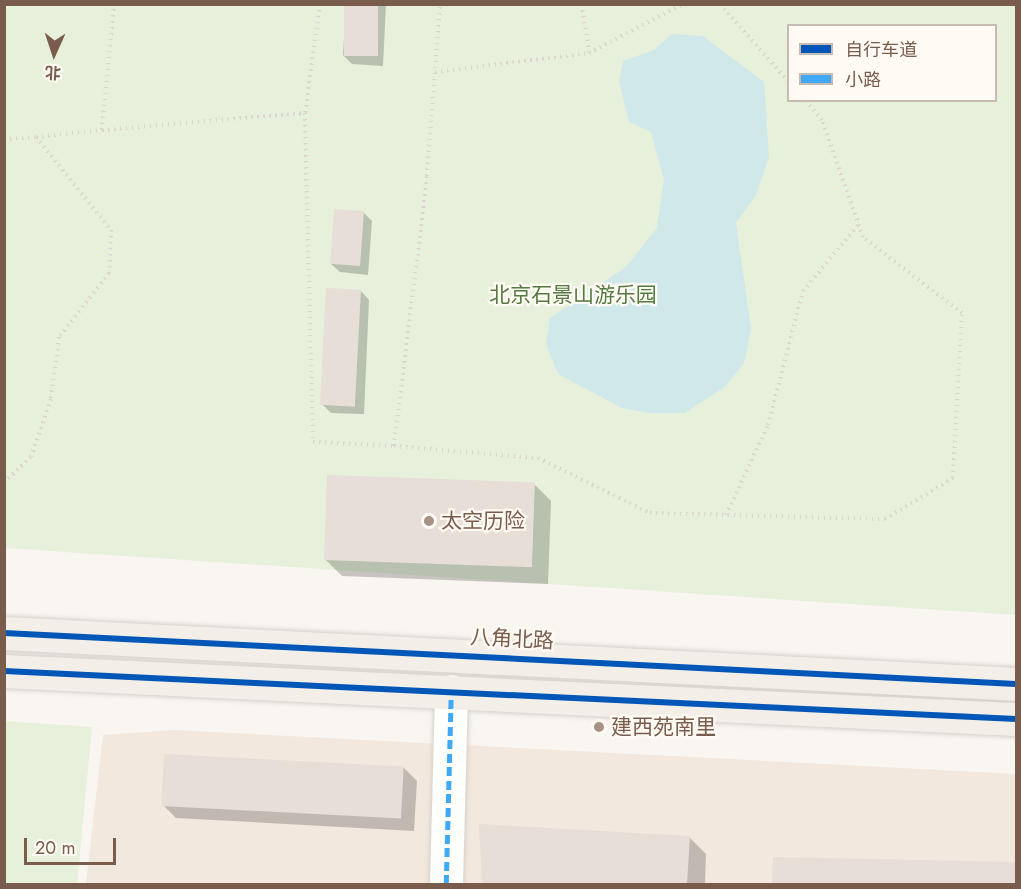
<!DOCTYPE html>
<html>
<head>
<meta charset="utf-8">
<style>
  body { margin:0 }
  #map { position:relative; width:1021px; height:889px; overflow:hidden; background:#f9f5f0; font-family:Jost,"Noto Sans SC",sans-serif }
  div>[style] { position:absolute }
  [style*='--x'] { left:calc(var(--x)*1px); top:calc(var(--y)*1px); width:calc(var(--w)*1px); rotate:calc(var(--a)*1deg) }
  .residential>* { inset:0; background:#f2e8de }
  .green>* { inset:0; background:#e7f0db }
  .water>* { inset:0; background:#d0e8ea }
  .shadow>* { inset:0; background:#0003 }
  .building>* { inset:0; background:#e6ded7; transform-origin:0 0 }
  .path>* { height:4px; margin-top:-2px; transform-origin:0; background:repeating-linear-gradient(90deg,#dcd5d0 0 1.5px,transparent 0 6px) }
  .roads { filter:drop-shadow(0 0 2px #d7d1cb) drop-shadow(0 0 2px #d7d1cb) }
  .minor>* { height:33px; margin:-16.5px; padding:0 16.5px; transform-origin:16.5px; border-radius:16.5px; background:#fefefd }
  .major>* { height:33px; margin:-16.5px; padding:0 16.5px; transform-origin:16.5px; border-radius:16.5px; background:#f3eee8 }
  .quiet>* { height:4.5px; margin-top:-2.25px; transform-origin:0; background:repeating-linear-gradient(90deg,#3fa9f5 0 9px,transparent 0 13.5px) }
  .cycleway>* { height:6px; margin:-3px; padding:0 3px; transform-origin:3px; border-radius:3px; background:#0057b8 }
  .dots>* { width:16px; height:16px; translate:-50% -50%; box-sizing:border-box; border:3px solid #fffaf3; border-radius:50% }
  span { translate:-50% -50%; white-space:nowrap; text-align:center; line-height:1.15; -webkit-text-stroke:4.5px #fffaf3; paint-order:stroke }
  .park-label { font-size:21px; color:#537a41 }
  .poi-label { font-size:21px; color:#7a5c4d }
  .left { translate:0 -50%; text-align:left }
  .street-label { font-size:21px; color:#7a5c4d }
  .frame { position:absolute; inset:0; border:6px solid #7a5c4d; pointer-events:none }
  .legend { position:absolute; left:787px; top:24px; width:210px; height:78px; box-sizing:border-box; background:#fffaf3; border:2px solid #cabbb1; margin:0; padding:8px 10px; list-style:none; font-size:18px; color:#7a5c4d }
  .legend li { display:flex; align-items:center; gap:12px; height:30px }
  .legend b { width:30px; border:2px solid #cabbb1 }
  .north { position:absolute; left:24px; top:24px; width:60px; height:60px; -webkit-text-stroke:4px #fffaf3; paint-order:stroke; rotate:183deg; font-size:16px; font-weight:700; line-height:24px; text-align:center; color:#7a5c4d }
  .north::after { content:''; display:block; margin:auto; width:21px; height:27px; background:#7a5c4d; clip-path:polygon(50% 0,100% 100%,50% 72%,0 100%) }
  .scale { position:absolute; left:24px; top:838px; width:92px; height:27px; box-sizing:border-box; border:3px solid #7a5c4d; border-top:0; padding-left:8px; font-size:18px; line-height:21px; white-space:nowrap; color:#7a5c4d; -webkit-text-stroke:4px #fffaf3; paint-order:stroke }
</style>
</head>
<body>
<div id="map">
  <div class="residential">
    <i style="clip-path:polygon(174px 730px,1016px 774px,1016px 884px,86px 884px,103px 735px)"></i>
  </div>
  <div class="green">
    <i style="clip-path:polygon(evenodd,4px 5px,1016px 5px,1016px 615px,5px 548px,4px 5px,788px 26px,996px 26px,996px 100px,788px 100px,788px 26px)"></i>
    <i style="clip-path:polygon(4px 721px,92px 727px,77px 884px,5px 884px)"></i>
  </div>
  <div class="water">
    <i style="clip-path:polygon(672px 34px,703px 36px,764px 82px,769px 157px,756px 195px,736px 223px,751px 329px,744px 363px,726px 386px,685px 413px,649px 413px,622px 408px,558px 374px,546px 344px,550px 318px,626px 267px,657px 228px,664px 180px,651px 132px,629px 122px,619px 81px,623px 61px,654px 50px)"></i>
  </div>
  <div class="shadow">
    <i style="clip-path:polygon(346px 4px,386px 4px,383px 66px,352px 64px,343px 55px)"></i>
    <i style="clip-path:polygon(363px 212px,372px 221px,368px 275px,340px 272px,331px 264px)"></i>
    <i style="clip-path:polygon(361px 291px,369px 300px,364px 414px,331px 413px,322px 404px)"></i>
    <i style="clip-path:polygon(534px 484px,551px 501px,548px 584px,342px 576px,325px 559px)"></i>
    <i style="clip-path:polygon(404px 768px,417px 781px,414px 831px,176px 818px,163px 805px)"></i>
    <i style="clip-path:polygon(480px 826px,690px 838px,706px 854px,705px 884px,484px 884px)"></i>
    <i style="clip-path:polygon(774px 859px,1016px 864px,1016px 884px,774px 884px)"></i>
  </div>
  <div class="building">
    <i style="left:344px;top:4px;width:34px;height:52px"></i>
    <i style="left:334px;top:209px;width:30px;height:55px;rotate:4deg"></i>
    <i style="left:326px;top:288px;width:35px;height:117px;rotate:3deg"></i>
    <i style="left:327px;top:475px;width:208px;height:85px;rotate:2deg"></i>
    <i style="left:164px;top:754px;width:240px;height:52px;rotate:3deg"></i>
    <i style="clip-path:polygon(479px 824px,690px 836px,687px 884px,482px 884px)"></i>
    <i style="clip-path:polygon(773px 857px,1016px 862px,1016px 884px,772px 884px)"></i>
  </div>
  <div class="path">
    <i style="--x:320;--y:4;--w:110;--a:97.8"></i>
    <i style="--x:305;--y:113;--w:329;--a:88.6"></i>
    <i style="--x:313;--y:442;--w:81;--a:2.8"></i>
    <i style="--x:394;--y:446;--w:272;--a:-83"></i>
    <i style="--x:427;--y:176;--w:172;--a:-85.7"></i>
    <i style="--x:582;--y:4;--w:49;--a:81.9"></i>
    <i style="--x:720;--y:4;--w:103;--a:48.6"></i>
    <i style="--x:435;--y:72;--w:155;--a:-7"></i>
    <i style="--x:589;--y:53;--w:106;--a:-27.5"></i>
    <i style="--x:102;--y:130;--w:204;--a:-4.8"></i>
    <i style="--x:36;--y:137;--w:66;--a:-6.1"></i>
    <i style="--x:102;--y:130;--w:127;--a:-84.6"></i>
    <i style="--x:4;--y:139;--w:32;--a:-4"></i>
    <i style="--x:36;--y:137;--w:119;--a:51.1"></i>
    <i style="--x:111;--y:230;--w:43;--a:92.7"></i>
    <i style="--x:109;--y:273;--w:81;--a:128"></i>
    <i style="--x:59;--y:337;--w:63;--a:97.4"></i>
    <i style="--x:51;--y:399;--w:61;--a:109"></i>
    <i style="--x:31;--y:457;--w:37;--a:137"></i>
    <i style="--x:394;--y:446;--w:144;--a:4.8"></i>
    <i style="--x:538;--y:458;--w:125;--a:26.2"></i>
    <i style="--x:650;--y:513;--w:235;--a:1.5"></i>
    <i style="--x:885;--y:519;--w:79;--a:-31.1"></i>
    <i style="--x:953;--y:478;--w:165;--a:-86.9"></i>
    <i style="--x:962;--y:313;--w:125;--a:-142.5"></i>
    <i style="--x:863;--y:237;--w:124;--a:-109.3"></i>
    <i style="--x:822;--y:120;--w:26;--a:-130"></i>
    <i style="--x:726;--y:515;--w:99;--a:-65"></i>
    <i style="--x:768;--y:425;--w:138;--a:-75.4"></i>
    <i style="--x:803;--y:291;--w:86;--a:-50.2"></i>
  </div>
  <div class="roads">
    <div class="minor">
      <i style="--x:446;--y:884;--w:193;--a:-88.5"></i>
    </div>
    <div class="major">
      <i style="--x:4;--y:633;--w:1013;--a:2.88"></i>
      <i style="--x:4;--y:671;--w:1013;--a:2.72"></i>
    </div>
  </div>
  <div class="quiet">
    <i style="--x:446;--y:884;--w:193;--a:-88.5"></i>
  </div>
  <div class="cycleway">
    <i style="--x:4;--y:633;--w:1013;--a:2.88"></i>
    <i style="--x:4;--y:671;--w:1013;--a:2.72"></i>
  </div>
  <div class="dots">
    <i style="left:429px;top:521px;background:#a69286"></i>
    <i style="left:599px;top:727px;background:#a69286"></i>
  </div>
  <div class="park-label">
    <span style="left:573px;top:295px">北京石景山游乐园</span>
  </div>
  <div class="poi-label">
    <span class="left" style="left:441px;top:521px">太空历险</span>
    <span class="left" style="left:611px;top:727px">建西苑南里</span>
  </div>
  <div class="street-label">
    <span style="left:512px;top:639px;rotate:3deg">八角北路</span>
  </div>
  <div class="frame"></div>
  <ul class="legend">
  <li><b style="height:8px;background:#0057b8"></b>自行车道</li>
  <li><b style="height:8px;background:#3fa9f5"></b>小路</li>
  </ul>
  <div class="north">北</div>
  <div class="scale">20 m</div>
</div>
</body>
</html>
